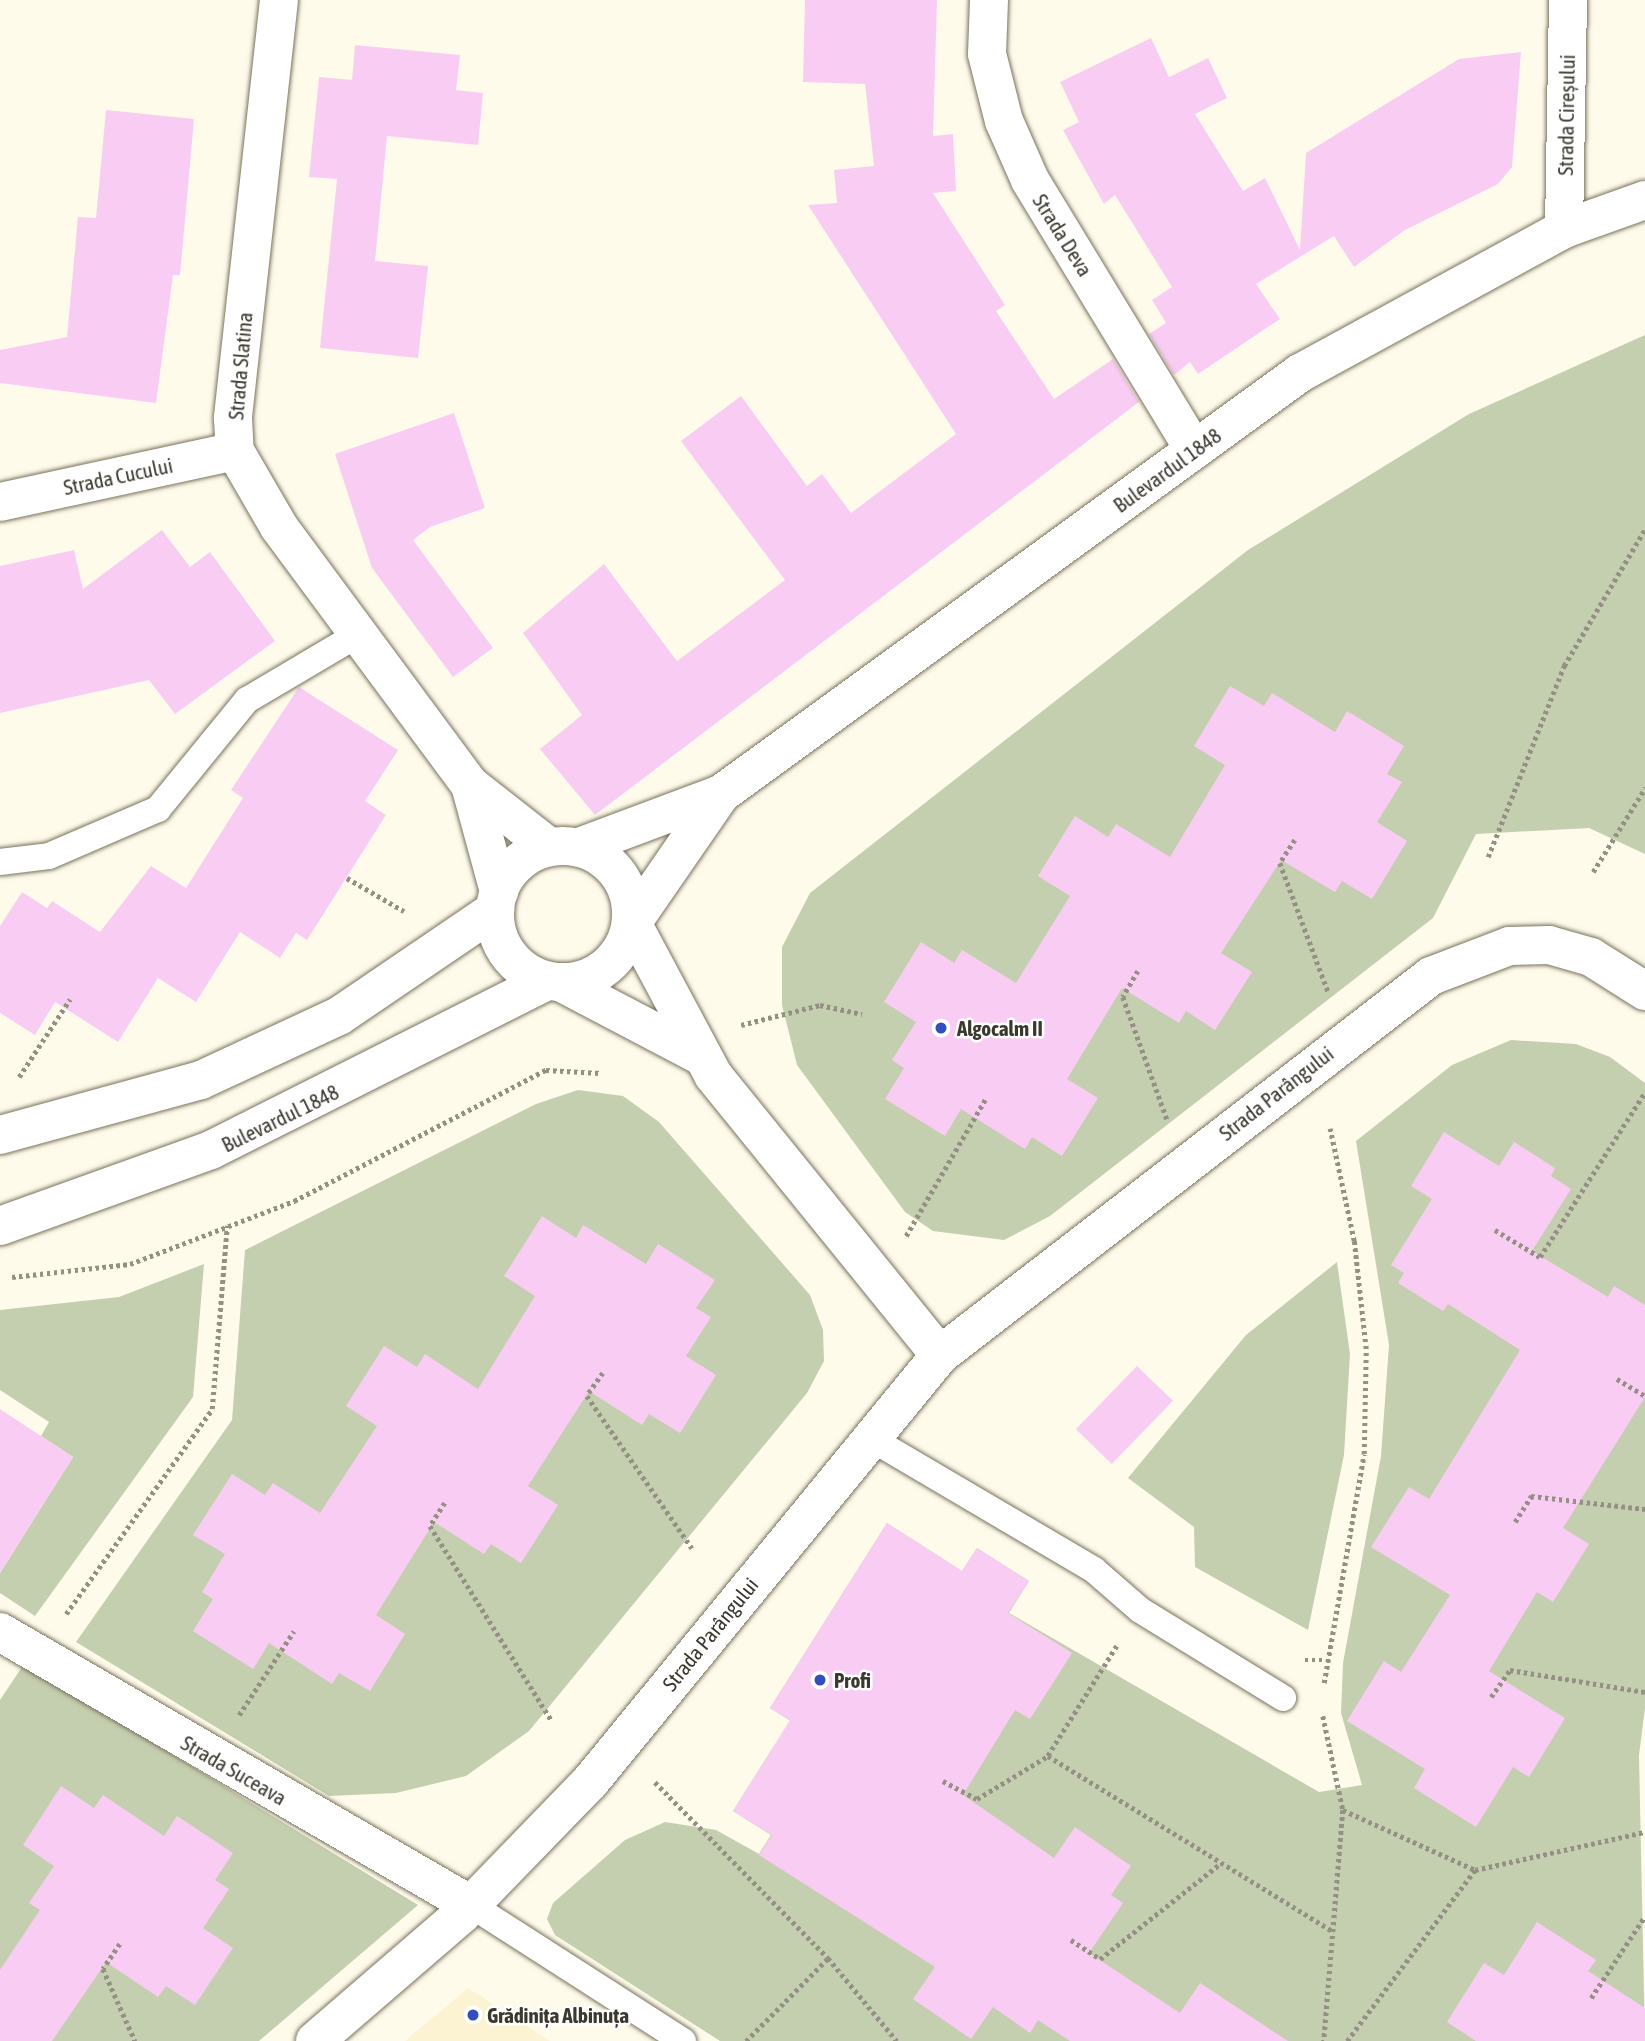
<!DOCTYPE html>
<html>
<head>
<meta charset="utf-8">
<style>
  body { margin:0 }
  #map { position:relative; width:1645px; height:2041px; overflow:hidden; background:#fffbeb; font-family:"Asap Condensed",sans-serif }
  div>[style] { position:absolute }
  [style*='--x'] { left:calc(var(--x)*1px); top:calc(var(--y)*1px); width:calc(var(--w)*1px); rotate:calc(var(--a)*1deg) }
  .built>* { inset:0; background:#fcf3d2 }
  .green>* { inset:0; background:#c4cfaf }
  .building>* { inset:0; background:#f9cdf3; transform-origin:0 0 }
  .path>* { height:4.5px; margin-top:-2.25px; transform-origin:0; background:repeating-linear-gradient(90deg,#949083 0 3.5px,transparent 0 7px) }
  .roads { filter:drop-shadow(0 0 2px #79735c) drop-shadow(0 0 2px #79735c) }
  .service>* { height:26px; margin:-13px; padding:0 13px; transform-origin:13px; border-radius:13px; background:#fff }
  .minor>* { height:38px; margin:-19px; padding:0 19px; transform-origin:19px; border-radius:19px; background:#fff }
  .tertiary>* { height:38px; margin:-19px; padding:0 19px; transform-origin:19px; border-radius:19px; background:#fff }
  .tertiary>.ring { margin:-19px; padding:0; box-sizing:content-box; background:none; border:38px solid #fff; border-radius:50% }
  .dots>* { width:19px; height:19px; translate:-50% -50%; box-sizing:border-box; border:4px solid #fff; border-radius:50% }
  span { translate:-50% -50%; white-space:nowrap; text-align:center; line-height:1.15; -webkit-text-stroke:5px #fff; paint-order:stroke }
  .street-label { font-size:21px; color:#3b382e }
  .poi-label { font-size:21px; color:#3b382e; font-weight:700 }
  .left { translate:0 -50%; text-align:left }
</style>
</head>
<body>
<div id="map">
  <div class="built">
    <i style="clip-path:polygon(468px 1988px,550px 2041px,405px 2041px)"></i>
  </div>
  <div class="green">
    <i style="clip-path:polygon(1645px 335px,1645px 854px,1589px 828px,1476px 834px,1433px 918px,1050px 1216px,1004px 1240px,933px 1231px,905px 1212px,797px 1065px,782px 1005px,782px 947px,810px 893px,1248px 550px,1469px 414px)"></i>
    <i style="clip-path:polygon(1511px 1040px,1576px 1044px,1610px 1057px,1645px 1083px,1645px 1708px,1639px 1755px,1645px 2041px,720px 2041px,555px 1935px,547px 1919px,553px 1903px,625px 1840px,665px 1822px,716px 1830px,759px 1854px,771px 1835px,733px 1811px,772px 1749px,832px 1747px,770px 1708px,887px 1523px,962px 1571px,977px 1548px,1029px 1581px,1009px 1613px,1319px 1792px,1362px 1785px,1341px 1713px,1343px 1663px,1381px 1456px,1389px 1345px,1356px 1141px,1452px 1065px)"></i>
    <i style="clip-path:polygon(578px 1090px,623px 1096px,659px 1122px,810px 1295px,823px 1330px,824px 1361px,807px 1393px,529px 1731px,466px 1776px,396px 1793px,329px 1796px,76px 1642px,232px 1420px,245px 1250px,536px 1104px)"></i>
    <i style="clip-path:polygon(1337px 1262px,1350px 1354px,1344px 1455px,1308px 1630px,1195px 1567px,1194px 1527px,1128px 1478px,1246px 1335px)"></i>
    <i style="clip-path:polygon(204px 1264px,193px 1397px,35px 1616px,0 1593px,0 1573px,73px 1457px,41px 1436px,49px 1422px,0 1390px,0 1310px,119px 1297px)"></i>
    <i style="clip-path:polygon(24px 1664px,418px 1905px,259px 2041px,0 2041px,0 1700px)"></i>
  </div>
  <div class="building">
    <i style="clip-path:polygon(805px 0,937px 0,933px 136px,953px 134px,956px 191px,933px 193px,1005px 305px,996px 311px,1054px 399px,1113px 359px,1139px 402px,595px 815px,540px 749px,582px 715px,523px 633px,604px 564px,677px 661px,785px 580px,681px 441px,741px 396px,807px 486px,822px 474px,851px 513px,956px 434px,808px 205px,837px 203px,834px 170px,874px 166px,865px 84px,803px 82px)"></i>
    <i style="clip-path:polygon(1151px 38px,1169px 77px,1208px 58px,1227px 98px,1195px 114px,1243px 191px,1265px 178px,1300px 250px,1306px 153px,1459px 59px,1521px 52px,1512px 167px,1498px 184px,1405px 230px,1354px 267px,1334px 236px,1256px 284px,1280px 319px,1198px 374px,1190px 362px,1174px 375px,1149px 334px,1166px 323px,1152px 300px,1172px 287px,1115px 195px,1104px 204px,1063px 130px,1079px 122px,1060px 82px)"></i>
    <i style="clip-path:polygon(355px 45px,460px 55px,456px 90px,483px 93px,478px 145px,387px 136px,375px 261px,428px 266px,418px 358px,320px 348px,337px 179px,309px 177px,319px 77px,352px 80px)"></i>
    <i style="clip-path:polygon(106px 110px,194px 119px,180px 275px,173px 275px,156px 403px,0 383px,0 350px,67px 337px,78px 217px,96px 218px)"></i>
    <i style="clip-path:polygon(454px 413px,485px 508px,430px 527px,413px 540px,493px 648px,453px 677px,372px 568px,335px 454px)"></i>
    <i style="clip-path:polygon(162px 530px,190px 567px,210px 552px,275px 641px,175px 714px,149px 680px,0 713px,0 566px,74px 550px,83px 589px)"></i>
    <i style="clip-path:polygon(1230px 686px,1264px 706px,1272px 693px,1335px 732px,1347px 711px,1404px 746px,1387px 774px,1402px 782px,1377px 822px,1407px 841px,1372px 899px,1342px 881px,1335px 892px,1281px 860px,1221px 953px,1252px 972px,1215px 1030px,1186px 1011px,1179px 1023px,1122px 988px,1067px 1079px,1098px 1098px,1062px 1156px,1032px 1137px,1025px 1149px,961px 1109px,945px 1136px,885px 1099px,904px 1068px,892px 1060px,916px 1022px,884px 1002px,921px 942px,954px 963px,962px 950px,1016px 983px,1070px 896px,1038px 876px,1075px 816px,1108px 837px,1116px 824px,1170px 857px,1225px 765px,1194px 746px)"></i>
    <i style="clip-path:polygon(299px 687px,398px 750px,365px 801px,386px 815px,307px 940px,296px 933px,280px 958px,240px 932px,196px 1002px,158px 978px,118px 1042px,55px 1002px,35px 1035px,0 1013px,0 926px,22px 892px,47px 908px,52px 901px,100px 932px,151px 866px,186px 888px,243px 798px,231px 790px)"></i>
    <i style="clip-path:polygon(1444px 1132px,1499px 1166px,1514px 1142px,1555px 1168px,1551px 1176px,1571px 1189px,1532px 1251px,1608px 1297px,1614px 1286px,1645px 1305px,1645px 1397px,1563px 1528px,1589px 1544px,1553px 1602px,1537px 1592px,1489px 1671px,1565px 1718px,1529px 1777px,1513px 1767px,1476px 1827px,1414px 1788px,1425px 1769px,1347px 1721px,1384px 1661px,1401px 1672px,1450px 1595px,1371px 1547px,1409px 1487px,1429px 1499px,1520px 1350px,1448px 1304px,1443px 1311px,1398px 1283px,1404px 1273px,1391px 1265px,1432px 1199px,1411px 1186px)"></i>
    <i style="clip-path:polygon(542px 1216px,576px 1238px,583px 1225px,646px 1264px,658px 1244px,715px 1280px,696px 1308px,711px 1317px,686px 1356px,716px 1375px,680px 1433px,649px 1414px,642px 1425px,589px 1391px,528px 1486px,558px 1505px,521px 1563px,491px 1544px,484px 1554px,434px 1522px,376px 1615px,405px 1634px,370px 1691px,339px 1673px,332px 1684px,269px 1643px,253px 1669px,193px 1631px,213px 1599px,202px 1592px,225px 1554px,193px 1535px,232px 1474px,265px 1495px,273px 1483px,320px 1513px,377px 1426px,346px 1406px,384px 1346px,417px 1367px,425px 1354px,478px 1389px,535px 1296px,504px 1276px)"></i>
    <i style="left:1137px;top:1366px;width:50px;height:88px;rotate:44deg"></i>
    <i style="clip-path:polygon(0 1409px,73px 1457px,0 1573px)"></i>
    <i style="clip-path:polygon(887px 1523px,962px 1571px,977px 1548px,1029px 1581px,1008px 1613px,1072px 1653px,1030px 1719px,1015px 1710px,963px 1795px,1054px 1858px,1075px 1827px,1131px 1866px,1111px 1895px,1123px 1903px,1089px 1953px,1180px 2013px,1200px 1983px,1288px 2041px,1070px 2041px,1038px 2020px,1030px 2033px,993px 2007px,971px 2039px,913px 1999px,935px 1967px,759px 1855px,772px 1835px,733px 1811px,790px 1720px,770px 1708px)"></i>
    <i style="clip-path:polygon(61px 1786px,94px 1808px,103px 1795px,164px 1836px,177px 1816px,233px 1853px,215px 1880px,229px 1889px,203px 1928px,233px 1948px,195px 2005px,166px 1986px,158px 1997px,106px 1962px,52px 2041px,0 2041px,0 1970px,40px 1910px,29px 1903px,54px 1866px,23px 1845px)"></i>
    <i style="clip-path:polygon(1537px 1922px,1596px 1960px,1588px 1971px,1645px 2008px,1645px 2041px,1476px 2041px,1447px 2022px,1484px 1963px,1504px 1975px)"></i>
  </div>
  <div class="path">
    <i style="--x:1295;--y:840;--w:27;--a:123"></i>
    <i style="--x:1280;--y:863;--w:140;--a:69.5"></i>
    <i style="--x:1488;--y:857;--w:206;--a:-68.3"></i>
    <i style="--x:1564;--y:666;--w:159;--a:-59.4"></i>
    <i style="--x:1593;--y:872;--w:99;--a:-58.2"></i>
    <i style="--x:347;--y:878;--w:66;--a:30.1"></i>
    <i style="--x:1138;--y:971;--w:30;--a:120"></i>
    <i style="--x:1123;--y:997;--w:130;--a:70.2"></i>
    <i style="--x:741;--y:1025;--w:81;--a:-14.2"></i>
    <i style="--x:820;--y:1005;--w:43;--a:12.1"></i>
    <i style="--x:19;--y:1077;--w:93;--a:-56.8"></i>
    <i style="--x:1495;--y:1230;--w:52;--a:31"></i>
    <i style="--x:1540;--y:1257;--w:196;--a:-57.5"></i>
    <i style="--x:906;--y:1236;--w:160;--a:-59.9"></i>
    <i style="--x:12;--y:1277;--w:119;--a:-6.3"></i>
    <i style="--x:130;--y:1264;--w:176;--a:-21"></i>
    <i style="--x:294;--y:1201;--w:284;--a:-27.5"></i>
    <i style="--x:546;--y:1070;--w:54;--a:3.2"></i>
    <i style="--x:603;--y:1373;--w:28;--a:125"></i>
    <i style="--x:587;--y:1396;--w:185;--a:55.4"></i>
    <i style="--x:1617;--y:1379;--w:33;--a:31"></i>
    <i style="--x:445;--y:1503;--w:27;--a:123"></i>
    <i style="--x:430;--y:1526;--w:230;--a:58"></i>
    <i style="--x:1515;--y:1522;--w:31;--a:-58"></i>
    <i style="--x:1531;--y:1496;--w:115;--a:6.5"></i>
    <i style="--x:66;--y:1614;--w:252;--a:-54.5"></i>
    <i style="--x:212;--y:1409;--w:184;--a:-85.3"></i>
    <i style="--x:1117;--y:1646;--w:130;--a:122.1"></i>
    <i style="--x:1048;--y:1756;--w:336;--a:31.6"></i>
    <i style="--x:1305;--y:1660;--w:20;--a:0"></i>
    <i style="--x:1324;--y:1683;--w:232;--a:-80.1"></i>
    <i style="--x:1364;--y:1454;--w:105;--a:-88.9"></i>
    <i style="--x:1366;--y:1349;--w:109;--a:-96.3"></i>
    <i style="--x:1354;--y:1241;--w:115;--a:-102.1"></i>
    <i style="--x:1491;--y:1697;--w:33;--a:-55"></i>
    <i style="--x:1510;--y:1670;--w:137;--a:9.3"></i>
    <i style="--x:239;--y:1715;--w:100;--a:-56.8"></i>
    <i style="--x:1323;--y:1716;--w:96;--a:78"></i>
    <i style="--x:1343;--y:1810;--w:232;--a:94.7"></i>
    <i style="--x:943;--y:1781;--w:38;--a:28"></i>
    <i style="--x:977;--y:1799;--w:83;--a:-31.2"></i>
    <i style="--x:655;--y:1782;--w:247;--a:45.5"></i>
    <i style="--x:828;--y:1958;--w:108;--a:50.3"></i>
    <i style="--x:1343;--y:1810;--w:145;--a:24.4"></i>
    <i style="--x:1475;--y:1870;--w:174;--a:-12.6"></i>
    <i style="--x:1071;--y:1940;--w:35;--a:33"></i>
    <i style="--x:1100;--y:1959;--w:154;--a:-38.4"></i>
    <i style="--x:120;--y:1944;--w:30;--a:124"></i>
    <i style="--x:103;--y:1969;--w:79;--a:66"></i>
    <i style="--x:1591;--y:1998;--w:98;--a:-56.6"></i>
    <i style="--x:746;--y:2041;--w:117;--a:-45.3"></i>
    <i style="--x:1347;--y:2041;--w:214;--a:-53.2"></i>
  </div>
  <div class="roads">
    <div class="service">
      <i style="--x:0;--y:862;--w:49;--a:-7"></i>
      <i style="--x:49;--y:856;--w:119;--a:-23.3"></i>
      <i style="--x:158;--y:809;--w:141;--a:-50.8"></i>
      <i style="--x:247;--y:700;--w:128;--a:-30.6"></i>
      <i style="--x:870;--y:1438;--w:260;--a:30.5"></i>
      <i style="--x:1094;--y:1570;--w:61;--a:41"></i>
      <i style="--x:1140;--y:1610;--w:168;--a:31.6"></i>
      <i style="--x:471;--y:1905;--w:252;--a:32.7"></i>
    </div>
    <div class="minor">
      <i style="--x:279;--y:0;--w:421;--a:96.3"></i>
      <i style="--x:233;--y:418;--w:33;--a:87"></i>
      <i style="--x:235;--y:451;--w:88;--a:59.9"></i>
      <i style="--x:279;--y:527;--w:321;--a:53.5"></i>
      <i style="--x:470;--y:785;--w:100;--a:38.1"></i>
      <i style="--x:989;--y:0;--w:54;--a:92.1"></i>
      <i style="--x:987;--y:54;--w:69;--a:75.8"></i>
      <i style="--x:1004;--y:121;--w:64;--a:66.2"></i>
      <i style="--x:1030;--y:180;--w:316;--a:58.7"></i>
      <i style="--x:1564;--y:229;--w:229;--a:-89"></i>
      <i style="--x:0;--y:502;--w:240;--a:-12.2"></i>
      <i style="--x:470;--y:785;--w:111;--a:74.8"></i>
      <i style="--x:632;--y:923;--w:172;--a:61.9"></i>
      <i style="--x:713;--y:1075;--w:360;--a:51"></i>
      <i style="--x:562;--y:983;--w:157;--a:27.7"></i>
      <i style="--x:0;--y:1632;--w:544;--a:30.1"></i>
      <i style="--x:315;--y:2041;--w:194;--a:-40.8"></i>
      <i style="--x:462;--y:1914;--w:184;--a:-45.9"></i>
      <i style="--x:590;--y:1782;--w:552;--a:-50.66"></i>
      <i style="--x:940;--y:1355;--w:620;--a:-37.66"></i>
      <i style="--x:1431;--y:976;--w:84;--a:-21"></i>
      <i style="--x:1509;--y:946;--w:40;--a:-1.4"></i>
      <i style="--x:1549;--y:945;--w:44;--a:15.9"></i>
      <i style="--x:1591;--y:957;--w:64;--a:32.2"></i>
    </div>
    <div class="tertiary">
      <i class="ring" style="left:495px;top:846px;width:98px;height:98px"></i>
      <i style="--x:579;--y:847;--w:152;--a:-20.5"></i>
      <i style="--x:721;--y:794;--w:716;--a:-36.02"></i>
      <i style="--x:1300;--y:373;--w:301;--a:-28.6"></i>
      <i style="--x:1564;--y:229;--w:86;--a:-19.7"></i>
      <i style="--x:632;--y:923;--w:157;--a:-55.4"></i>
      <i style="--x:0;--y:1135;--w:208;--a:-15.3"></i>
      <i style="--x:201;--y:1080;--w:152;--a:-24.9"></i>
      <i style="--x:339;--y:1016;--w:189;--a:-34.2"></i>
      <i style="--x:0;--y:1226;--w:224;--a:-19.8"></i>
      <i style="--x:211;--y:1150;--w:376;--a:-26.7"></i>
    </div>
  </div>
  <div class="dots">
    <i style="left:941px;top:1028px;background:#314fc0"></i>
    <i style="left:820px;top:1680px;background:#314fc0"></i>
    <i style="left:473px;top:2015px;background:#314fc0"></i>
  </div>
  <div class="street-label">
    <span style="left:1566px;top:115px;rotate:-89deg">Strada Cireșului</span>
    <span style="left:1063px;top:235px;rotate:58deg">Strada Deva</span>
    <span style="left:240px;top:366px;rotate:-85deg">Strada Slatina</span>
    <span style="left:1167px;top:470px;rotate:-36deg">Bulevardul 1848</span>
    <span style="left:118px;top:476px;rotate:-12deg">Strada Cucului</span>
    <span style="left:1276px;top:1093px;rotate:-38deg">Strada Parângului</span>
    <span style="left:280px;top:1118px;rotate:-26deg">Bulevardul 1848</span>
    <span style="left:710px;top:1634px;rotate:-51deg">Strada Parângului</span>
    <span style="left:234px;top:1770px;rotate:30deg">Strada Suceava</span>
  </div>
  <div class="poi-label">
    <span class="left" style="left:957px;top:1028px">Algocalm II</span>
    <span class="left" style="left:834px;top:1680px">Profi</span>
    <span class="left" style="left:487px;top:2015px">Grădinița Albinuța</span>
  </div>
</div>
</body>
</html>
